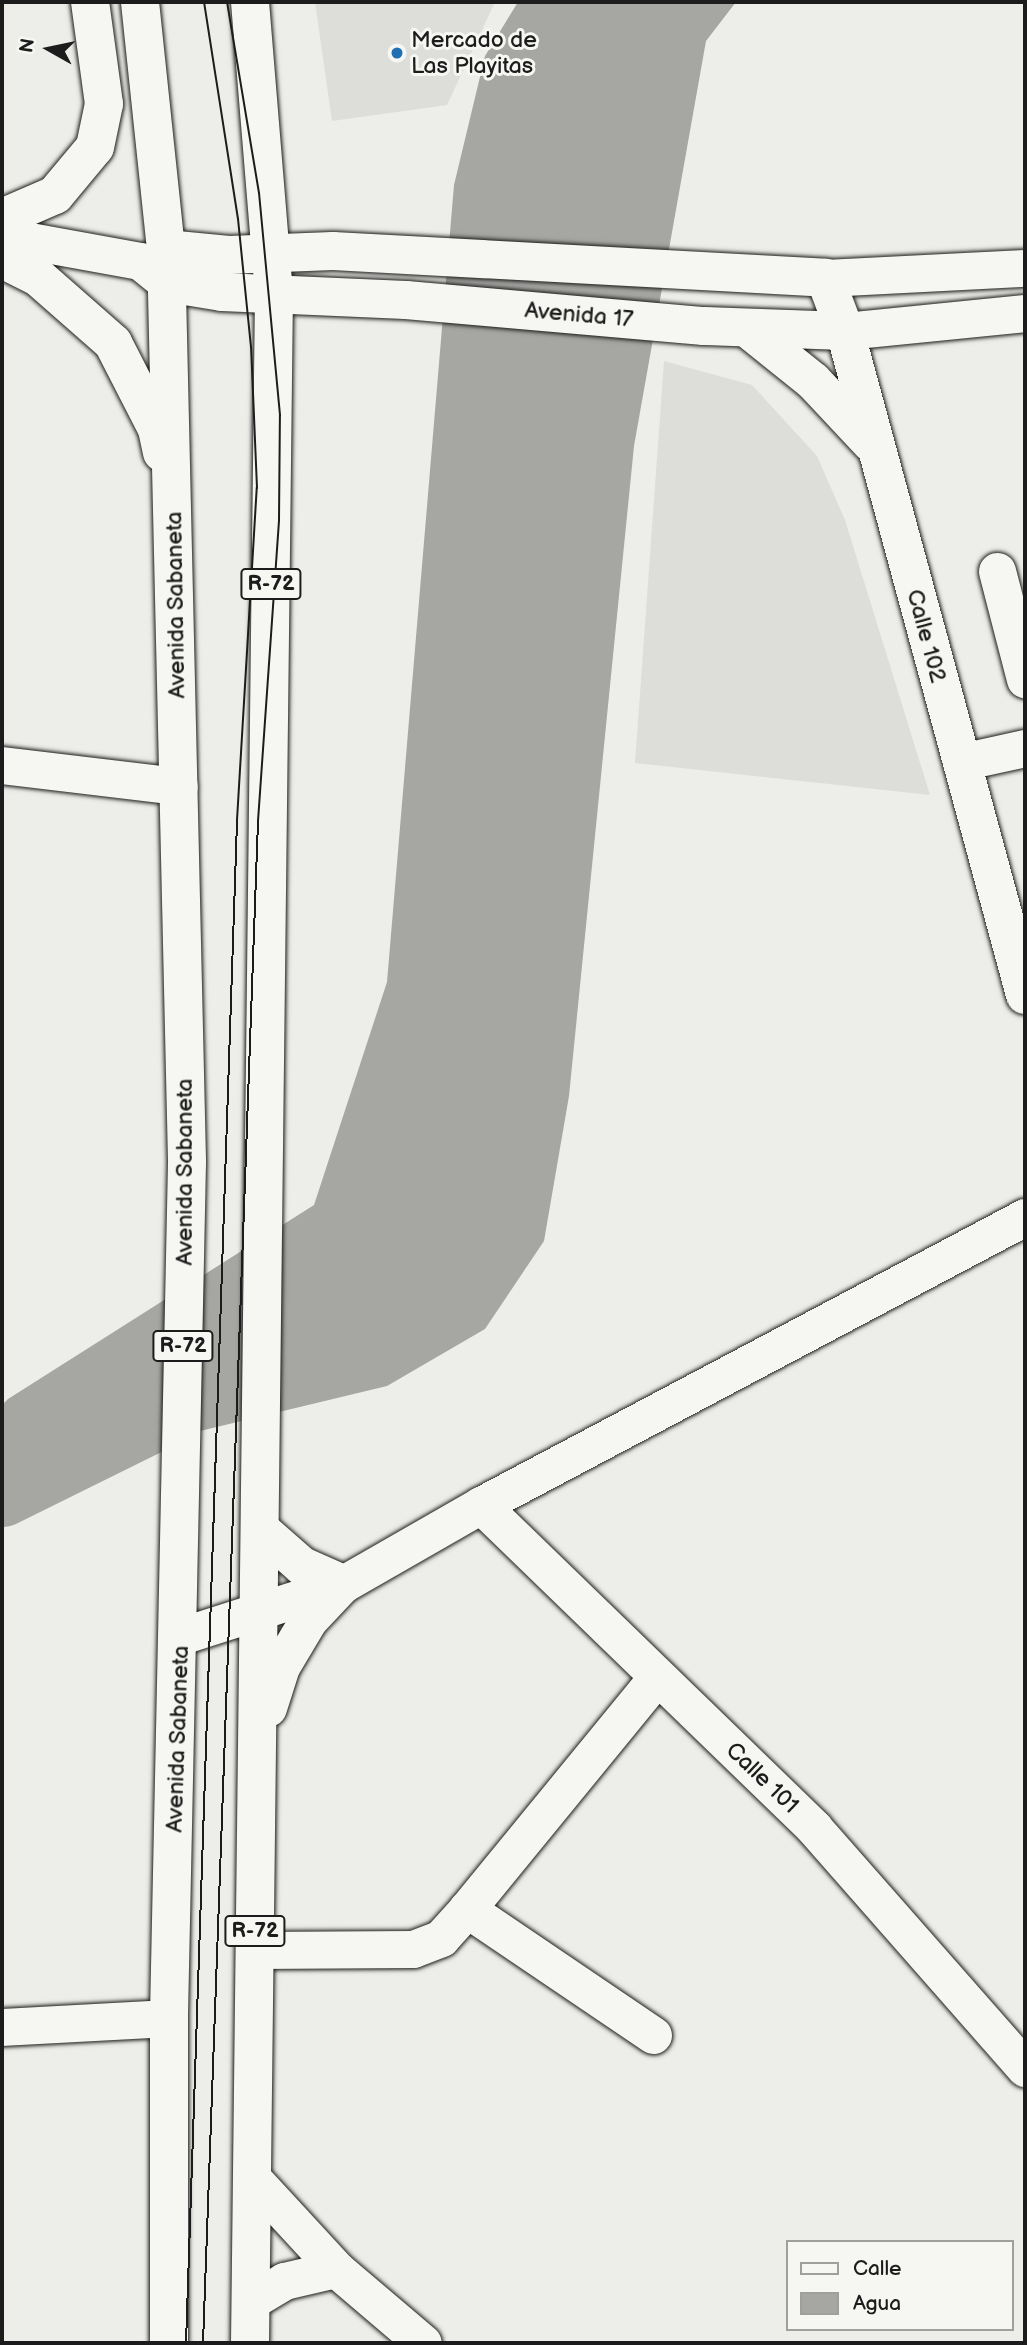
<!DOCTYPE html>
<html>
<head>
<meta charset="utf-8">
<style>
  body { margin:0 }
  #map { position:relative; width:1027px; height:2345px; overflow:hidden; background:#edede9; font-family:"Balsamiq Sans",sans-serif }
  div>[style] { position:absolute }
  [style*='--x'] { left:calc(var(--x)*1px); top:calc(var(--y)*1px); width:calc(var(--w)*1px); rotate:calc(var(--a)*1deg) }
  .built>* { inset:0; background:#ddddda }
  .water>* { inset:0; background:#a6a6a3 }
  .river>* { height:63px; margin:-31.5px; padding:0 31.5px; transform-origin:31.5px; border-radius:31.5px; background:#a6a6a3 }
  .roads { filter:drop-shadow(0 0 2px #1c1c1c) drop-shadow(0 0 2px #1c1c1c) }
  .minor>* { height:37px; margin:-18.5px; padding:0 18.5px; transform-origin:18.5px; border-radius:18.5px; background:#f6f6f2 }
  .major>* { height:38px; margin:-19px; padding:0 19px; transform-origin:19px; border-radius:19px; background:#f6f6f2 }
  .tram>* { height:2px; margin:-1px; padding:0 1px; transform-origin:1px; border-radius:1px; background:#1c1c1c }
  .dots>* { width:19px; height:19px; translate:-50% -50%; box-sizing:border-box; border:4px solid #f6f6f2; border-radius:50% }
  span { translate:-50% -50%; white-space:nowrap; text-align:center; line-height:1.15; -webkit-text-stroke:6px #f6f6f2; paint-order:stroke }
  .shield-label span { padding:2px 5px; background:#f6f6f2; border:2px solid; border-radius:5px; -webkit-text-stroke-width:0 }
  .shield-label { font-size:21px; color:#1c1c1c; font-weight:700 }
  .poi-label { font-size:23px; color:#1c1c1c }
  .left { translate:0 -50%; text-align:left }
  .street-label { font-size:23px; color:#1c1c1c }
  .frame { position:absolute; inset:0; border:4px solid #1c1c1c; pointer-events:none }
  .legend { position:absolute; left:786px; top:2240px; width:228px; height:91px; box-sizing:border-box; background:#f6f6f2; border:2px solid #9f9f9c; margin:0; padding:9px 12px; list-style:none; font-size:21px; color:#1c1c1c }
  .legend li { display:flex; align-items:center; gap:14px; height:35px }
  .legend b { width:35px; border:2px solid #9f9f9c }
  .north { position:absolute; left:14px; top:14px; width:70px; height:70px; -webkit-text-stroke:5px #f6f6f2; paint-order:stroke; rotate:279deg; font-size:19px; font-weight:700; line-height:28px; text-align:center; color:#1c1c1c }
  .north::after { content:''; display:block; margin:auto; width:24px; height:32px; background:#1c1c1c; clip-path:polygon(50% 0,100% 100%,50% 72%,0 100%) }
</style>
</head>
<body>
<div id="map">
  <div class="built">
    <i style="clip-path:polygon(315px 2px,495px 2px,447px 105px,332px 121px)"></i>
    <i style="clip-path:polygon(664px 361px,752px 385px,817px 456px,845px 520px,930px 795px,635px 763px)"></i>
  </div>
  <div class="water">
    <i style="clip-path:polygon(518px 2px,736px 2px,706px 41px,634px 446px,569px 1096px,544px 1241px,485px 1329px,387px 1386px,138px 1446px,59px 1453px,2px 1506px,2px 1405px,8px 1399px,314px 1205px,387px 982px,454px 185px,485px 56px)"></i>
  </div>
  <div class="river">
    <i style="--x:2;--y:1495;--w:190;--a:-26.3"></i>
  </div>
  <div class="roads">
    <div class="minor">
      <i style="--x:2;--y:236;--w:140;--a:10.3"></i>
      <i style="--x:140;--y:261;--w:35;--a:39"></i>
      <i style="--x:825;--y:278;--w:200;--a:-2.9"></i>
      <i style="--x:845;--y:331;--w:181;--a:-5.7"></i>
      <i style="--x:997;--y:571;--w:112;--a:75.5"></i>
      <i style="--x:961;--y:762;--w:66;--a:-12.3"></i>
      <i style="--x:2;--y:765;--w:178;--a:6.8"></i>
      <i style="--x:481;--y:1505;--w:464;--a:44.1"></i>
      <i style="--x:814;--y:1828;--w:320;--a:48.7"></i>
      <i style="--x:181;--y:1636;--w:170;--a:-17.8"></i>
      <i style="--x:343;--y:1584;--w:159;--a:-29.8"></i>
      <i style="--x:481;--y:1505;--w:616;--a:-27.9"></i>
      <i style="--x:255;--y:1950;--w:158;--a:-0.4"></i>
      <i style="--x:413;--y:1949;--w:30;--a:-21"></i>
      <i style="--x:441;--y:1938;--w:39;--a:-48"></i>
      <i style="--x:2;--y:2027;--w:167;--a:-3.1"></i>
      <i style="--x:653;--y:2035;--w:225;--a:-145.9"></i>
      <i style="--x:467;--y:1909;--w:298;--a:-50.7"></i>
      <i style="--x:254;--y:2180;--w:121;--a:47.3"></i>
      <i style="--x:336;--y:2269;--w:114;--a:40.4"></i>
      <i style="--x:251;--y:2301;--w:39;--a:-31"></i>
      <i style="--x:284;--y:2281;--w:53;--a:-13"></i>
    </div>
    <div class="major">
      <i style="--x:140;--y:2;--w:248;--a:84"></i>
      <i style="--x:166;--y:249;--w:914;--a:88.68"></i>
      <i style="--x:187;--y:1163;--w:855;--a:91.21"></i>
      <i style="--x:169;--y:2018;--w:325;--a:90"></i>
      <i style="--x:250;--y:2;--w:291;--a:85.3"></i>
      <i style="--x:274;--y:292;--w:2051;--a:90.67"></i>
      <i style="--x:2;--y:218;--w:58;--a:-23.5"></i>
      <i style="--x:55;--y:195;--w:62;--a:-50.2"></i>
      <i style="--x:95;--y:147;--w:44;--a:-78.2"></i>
      <i style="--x:104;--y:104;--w:103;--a:-97.8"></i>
      <i style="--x:166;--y:249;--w:63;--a:5.4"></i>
      <i style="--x:229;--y:255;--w:104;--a:-2.2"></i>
      <i style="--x:333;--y:251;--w:493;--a:3.1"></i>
      <i style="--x:825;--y:278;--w:57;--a:69.3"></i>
      <i style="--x:845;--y:331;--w:688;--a:74.83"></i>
      <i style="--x:2;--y:259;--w:40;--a:26.6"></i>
      <i style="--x:38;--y:277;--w:100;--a:41.3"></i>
      <i style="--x:113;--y:343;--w:97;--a:62.9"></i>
      <i style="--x:157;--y:429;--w:24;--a:78"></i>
      <i style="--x:167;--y:283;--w:56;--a:9.3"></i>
      <i style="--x:222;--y:292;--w:184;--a:2.5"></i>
      <i style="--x:406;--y:300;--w:299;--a:5"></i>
      <i style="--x:704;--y:326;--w:141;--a:2"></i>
      <i style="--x:748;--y:329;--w:83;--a:38.7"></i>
      <i style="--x:813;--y:381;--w:85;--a:46.9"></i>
      <i style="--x:261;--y:1530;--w:55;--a:41.3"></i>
      <i style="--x:302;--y:1566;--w:45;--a:23.7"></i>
      <i style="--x:343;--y:1584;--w:50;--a:133.4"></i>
      <i style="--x:309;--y:1620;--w:55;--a:120.8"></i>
      <i style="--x:281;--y:1667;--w:43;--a:107.6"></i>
    </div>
  </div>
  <div class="tram">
    <i style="--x:186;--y:2343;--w:1524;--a:-88.08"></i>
    <i style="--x:237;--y:820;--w:333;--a:-86.6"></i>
    <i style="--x:257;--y:488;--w:141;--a:-92.4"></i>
    <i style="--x:251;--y:347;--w:129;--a:-95.8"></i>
    <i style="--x:238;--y:219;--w:220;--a:-98.9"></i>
    <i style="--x:203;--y:2343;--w:1523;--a:-87.93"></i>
    <i style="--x:258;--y:821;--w:302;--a:-86"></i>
    <i style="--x:279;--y:520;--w:105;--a:-89.5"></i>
    <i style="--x:280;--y:415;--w:223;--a:-95.4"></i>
    <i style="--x:259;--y:193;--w:194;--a:-99.5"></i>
  </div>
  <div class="dots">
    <i style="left:397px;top:53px;background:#1f6fb2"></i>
  </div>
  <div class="shield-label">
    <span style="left:271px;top:584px">R-72</span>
    <span style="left:183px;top:1346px">R-72</span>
    <span style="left:255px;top:1931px">R-72</span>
  </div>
  <div class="poi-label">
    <span class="left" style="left:411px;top:53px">Mercado de<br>Las Playitas</span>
  </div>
  <div class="street-label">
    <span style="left:579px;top:315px;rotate:5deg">Avenida 17</span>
    <span style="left:176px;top:605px;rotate:-91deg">Avenida Sabaneta</span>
    <span style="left:926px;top:636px;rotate:75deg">Calle 102</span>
    <span style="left:185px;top:1172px;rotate:-90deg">Avenida Sabaneta</span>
    <span style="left:178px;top:1739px;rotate:-88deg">Avenida Sabaneta</span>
    <span style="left:762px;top:1778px;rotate:44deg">Calle 101</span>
  </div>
  <div class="frame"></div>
  <ul class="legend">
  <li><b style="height:9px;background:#f6f6f2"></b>Calle</li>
  <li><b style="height:19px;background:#a6a6a3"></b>Agua</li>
  </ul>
  <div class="north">N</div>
</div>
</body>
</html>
